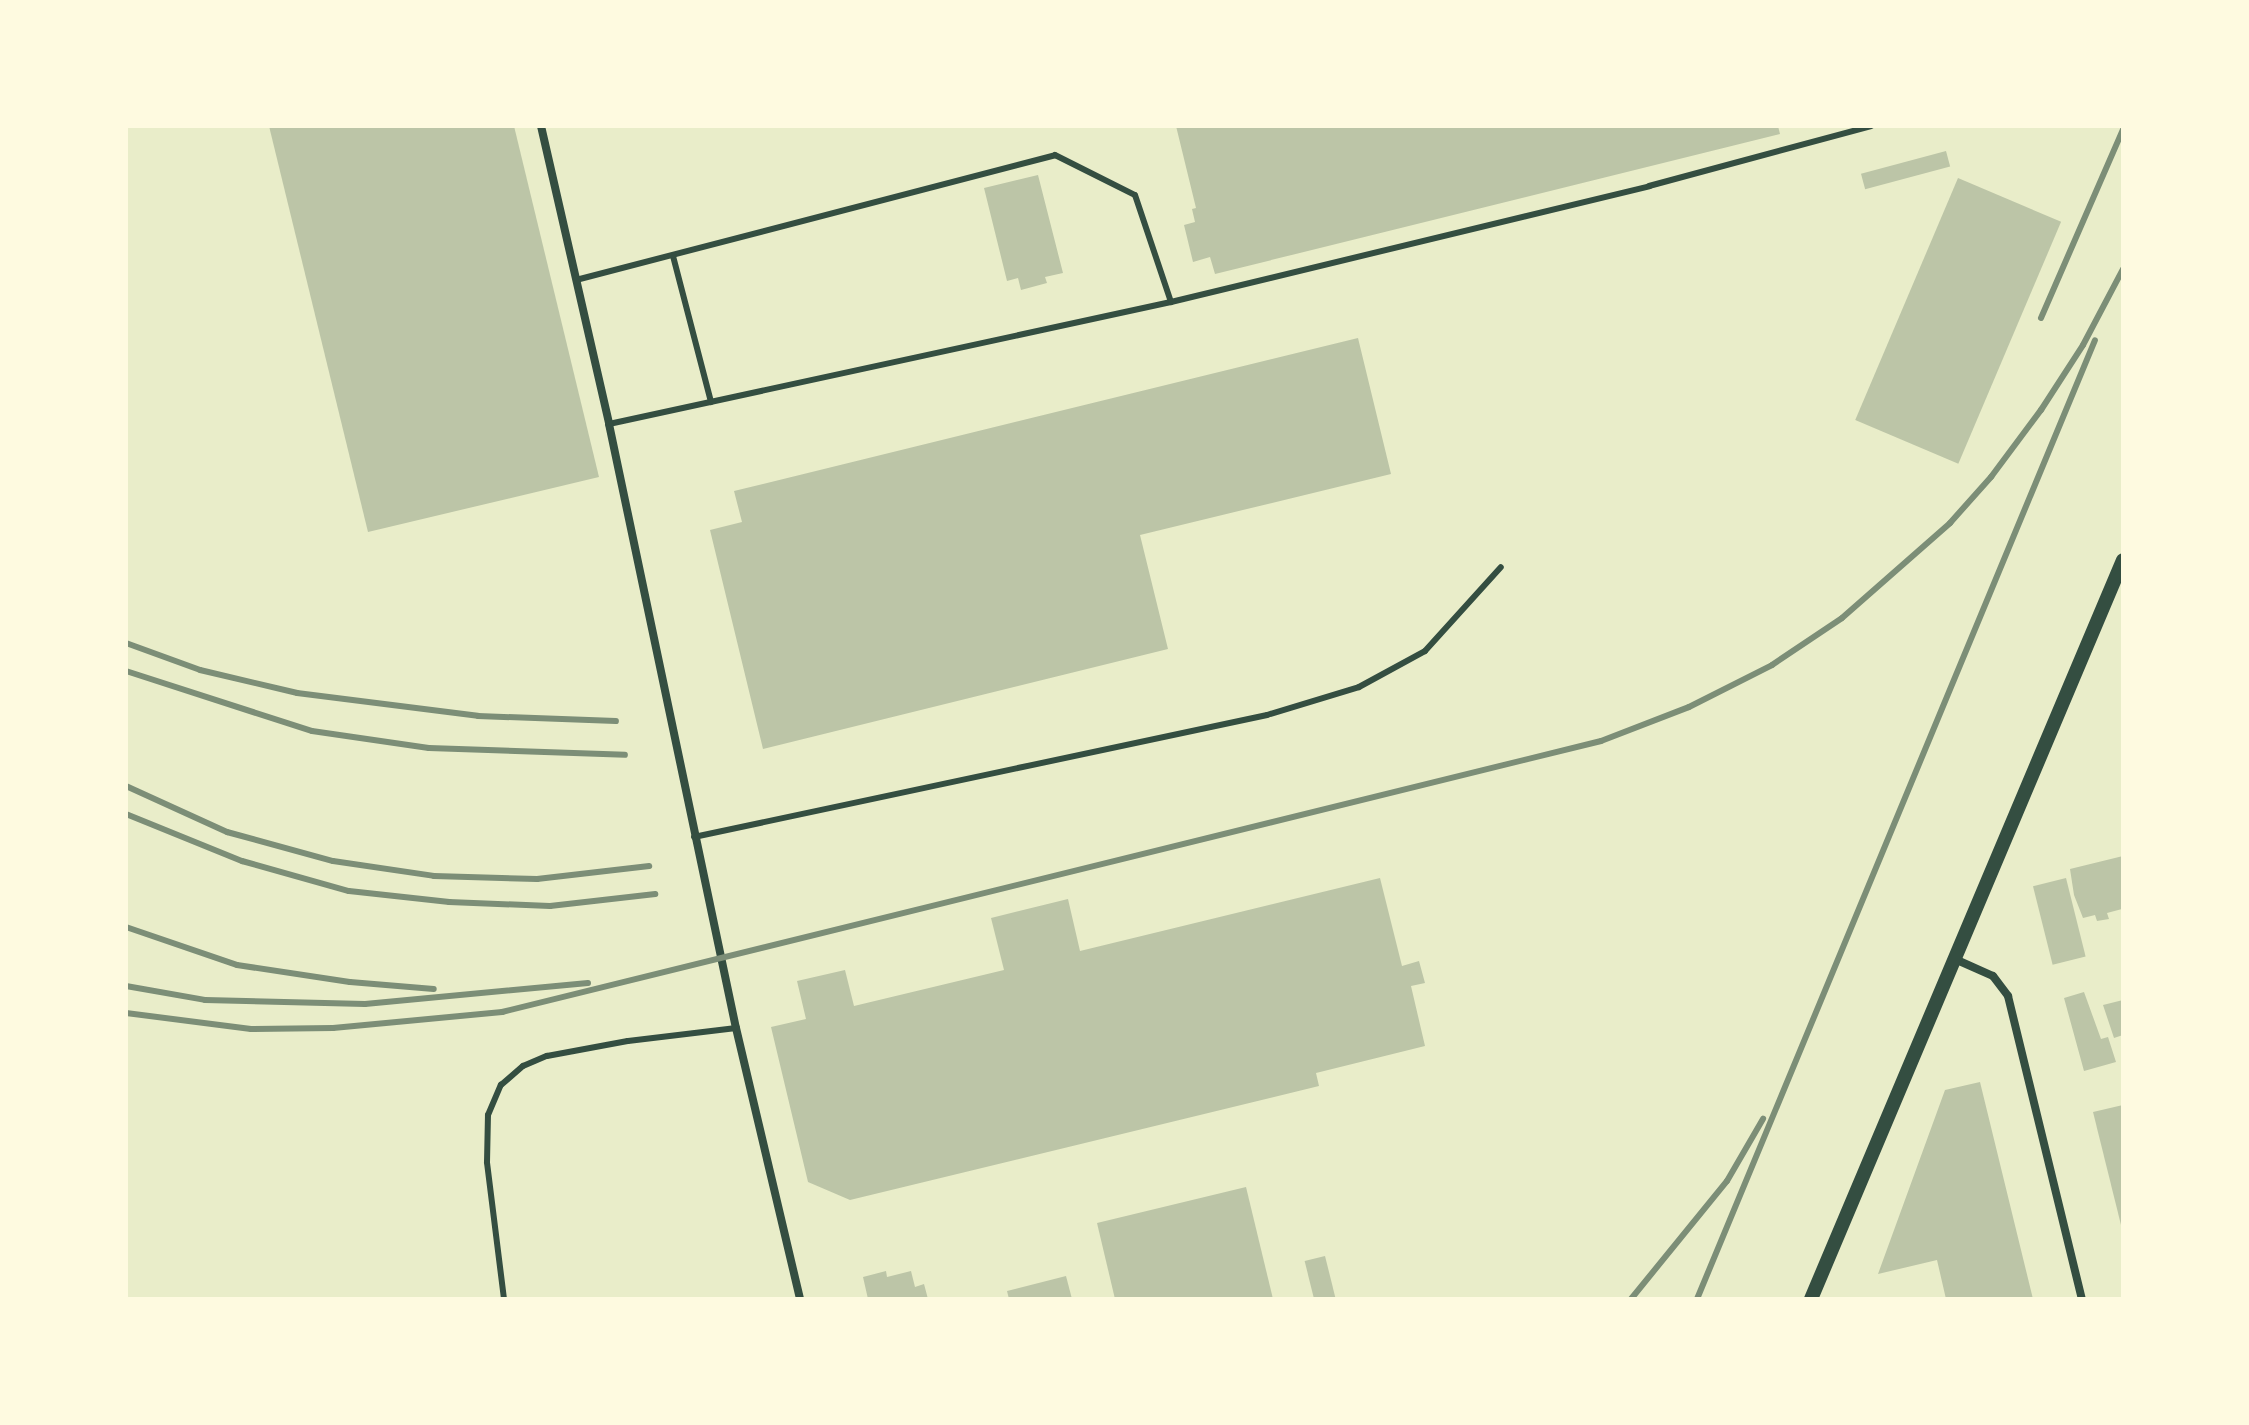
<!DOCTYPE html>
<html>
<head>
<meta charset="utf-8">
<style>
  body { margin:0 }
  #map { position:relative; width:2249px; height:1425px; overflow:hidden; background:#e9edc9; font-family:"Noto Sans",sans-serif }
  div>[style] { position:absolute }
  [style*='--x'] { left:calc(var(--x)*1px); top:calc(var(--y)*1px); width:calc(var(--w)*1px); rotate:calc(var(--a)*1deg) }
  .building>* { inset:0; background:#bcc5a7; transform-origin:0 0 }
  .service>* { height:6px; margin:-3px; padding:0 3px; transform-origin:3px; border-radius:3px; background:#344e41 }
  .minor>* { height:8px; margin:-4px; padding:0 4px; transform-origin:4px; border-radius:4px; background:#344e41 }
  .tertiary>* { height:14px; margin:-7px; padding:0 7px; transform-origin:7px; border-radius:7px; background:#344e41 }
  .rail>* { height:6px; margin:-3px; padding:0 3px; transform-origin:3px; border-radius:3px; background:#7c8e77 }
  span { translate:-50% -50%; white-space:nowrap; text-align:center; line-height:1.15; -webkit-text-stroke:7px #fefae0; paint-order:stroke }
  .frame { position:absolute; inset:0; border:128px solid #fefae0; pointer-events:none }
</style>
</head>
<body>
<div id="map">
  <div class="building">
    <i style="clip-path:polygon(269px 126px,514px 126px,599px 477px,368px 532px)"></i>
    <i style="clip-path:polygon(1176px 126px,1778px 126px,1780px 134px,1215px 274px,1210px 257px,1193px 262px,1184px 225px,1195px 222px,1192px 209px,1196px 208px)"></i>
    <i style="left:1946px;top:151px;width:16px;height:88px;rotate:75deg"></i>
    <i style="clip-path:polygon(1038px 175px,1063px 273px,1045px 277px,1047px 283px,1021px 290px,1018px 278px,1007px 281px,984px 188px)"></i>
    <i style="left:1958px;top:178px;width:112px;height:263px;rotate:23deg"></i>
    <i style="clip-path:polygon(1358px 338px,1391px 474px,1140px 535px,1168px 649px,763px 749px,710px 530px,742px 522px,734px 491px)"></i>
    <i style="clip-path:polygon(2123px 856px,2122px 909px,2107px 913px,2109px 919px,2097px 921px,2095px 915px,2083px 918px,2074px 895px,2070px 869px)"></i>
    <i style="clip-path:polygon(1380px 878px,1402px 966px,1419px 961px,1425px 983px,1411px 986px,1425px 1046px,1316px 1073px,1319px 1086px,850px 1200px,808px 1182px,771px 1027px,806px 1019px,797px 981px,845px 970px,854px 1006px,1004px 970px,991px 918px,1068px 899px,1080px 951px)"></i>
    <i style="left:2066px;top:878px;width:81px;height:34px;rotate:76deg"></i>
    <i style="clip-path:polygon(2084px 992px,2101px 1039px,2108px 1037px,2116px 1062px,2084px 1071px,2064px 998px)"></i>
    <i style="clip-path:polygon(2123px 1000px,2123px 1035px,2114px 1038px,2103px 1005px)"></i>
    <i style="clip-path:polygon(1980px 1082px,2033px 1299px,1946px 1299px,1937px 1260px,1878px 1274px,1945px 1090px)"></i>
    <i style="clip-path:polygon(2123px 1105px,2123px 1229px,2122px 1229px,2093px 1112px)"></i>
    <i style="clip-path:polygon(1246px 1187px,1273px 1299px,1115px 1299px,1097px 1223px)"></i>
    <i style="left:1325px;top:1256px;width:44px;height:21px;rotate:76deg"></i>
    <i style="clip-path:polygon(886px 1271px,887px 1277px,911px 1271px,915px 1287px,924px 1284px,928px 1299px,868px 1299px,863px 1277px)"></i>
    <i style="clip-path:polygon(1066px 1276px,1072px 1299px,1009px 1299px,1007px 1291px)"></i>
  </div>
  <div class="service">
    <i style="--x:673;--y:256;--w:151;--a:75.4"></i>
    <i style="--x:576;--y:280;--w:495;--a:-14.6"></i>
    <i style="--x:1055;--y:155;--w:89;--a:26.6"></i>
    <i style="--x:1135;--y:195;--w:113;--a:71.4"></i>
    <i style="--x:609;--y:424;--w:575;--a:-12.25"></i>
    <i style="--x:1171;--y:302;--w:492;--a:-13.6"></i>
    <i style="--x:1649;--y:186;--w:230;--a:-15.1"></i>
    <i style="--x:694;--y:837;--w:586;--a:-12.02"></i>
    <i style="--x:1267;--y:715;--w:96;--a:-16.9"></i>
    <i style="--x:1359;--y:687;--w:75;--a:-28.6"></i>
    <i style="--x:1425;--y:651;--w:113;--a:-47.9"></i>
    <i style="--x:504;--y:1299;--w:138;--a:-97.1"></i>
    <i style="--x:487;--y:1162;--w:47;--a:-88.8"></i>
    <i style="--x:488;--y:1115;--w:33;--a:-67"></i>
    <i style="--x:501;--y:1085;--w:29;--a:-41"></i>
    <i style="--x:523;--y:1066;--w:26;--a:-23"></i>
    <i style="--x:547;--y:1056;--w:82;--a:-10.5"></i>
    <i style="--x:628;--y:1041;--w:109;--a:-6.9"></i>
  </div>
  <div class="minor">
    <i style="--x:541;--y:126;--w:306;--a:77.1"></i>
    <i style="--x:609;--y:424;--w:617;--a:78.13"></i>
    <i style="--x:736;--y:1028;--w:278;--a:76.7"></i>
    <i style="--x:1957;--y:960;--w:39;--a:24"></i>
    <i style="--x:1993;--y:976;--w:25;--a:53"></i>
    <i style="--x:2008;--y:996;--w:312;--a:76.3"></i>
  </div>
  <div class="tertiary">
    <i style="--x:1811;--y:1299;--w:802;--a:-67.11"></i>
  </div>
  <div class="rail">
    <i style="--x:2041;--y:318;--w:206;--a:-66.5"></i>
    <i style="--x:126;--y:643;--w:79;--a:20"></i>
    <i style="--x:200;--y:670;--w:100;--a:13.3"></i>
    <i style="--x:297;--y:693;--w:182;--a:7.2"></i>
    <i style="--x:478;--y:716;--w:138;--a:2.1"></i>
    <i style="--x:126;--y:671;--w:195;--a:17.9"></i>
    <i style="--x:312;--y:731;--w:118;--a:8.3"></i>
    <i style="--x:429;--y:748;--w:196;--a:2"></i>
    <i style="--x:126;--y:786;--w:111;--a:24.5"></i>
    <i style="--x:227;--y:832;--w:110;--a:15.3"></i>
    <i style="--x:333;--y:861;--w:102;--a:8.4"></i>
    <i style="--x:434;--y:876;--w:103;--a:1.7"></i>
    <i style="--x:537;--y:879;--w:113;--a:-6.6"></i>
    <i style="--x:126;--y:814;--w:125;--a:22.1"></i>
    <i style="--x:242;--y:861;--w:111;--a:15.7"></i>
    <i style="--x:349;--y:891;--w:101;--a:6.3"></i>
    <i style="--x:449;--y:902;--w:101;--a:2.3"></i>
    <i style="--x:550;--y:906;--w:106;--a:-6.5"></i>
    <i style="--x:126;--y:927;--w:117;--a:18.9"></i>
    <i style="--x:237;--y:965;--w:114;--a:8.6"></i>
    <i style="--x:350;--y:982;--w:84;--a:4.8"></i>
    <i style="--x:126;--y:986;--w:80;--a:10"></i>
    <i style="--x:205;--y:1000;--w:160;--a:1.4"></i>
    <i style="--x:365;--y:1004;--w:224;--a:-5.4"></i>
    <i style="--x:126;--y:1013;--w:126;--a:7.3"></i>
    <i style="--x:251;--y:1029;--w:82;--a:-0.7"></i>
    <i style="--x:333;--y:1028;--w:170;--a:-5.4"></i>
    <i style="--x:502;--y:1012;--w:1132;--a:-13.85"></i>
    <i style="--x:1601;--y:741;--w:94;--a:-21.1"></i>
    <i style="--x:1689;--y:707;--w:93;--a:-26.8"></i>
    <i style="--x:1772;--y:665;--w:84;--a:-33.9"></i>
    <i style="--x:1842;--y:618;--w:144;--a:-41.3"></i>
    <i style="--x:1950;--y:523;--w:62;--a:-48.3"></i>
    <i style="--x:1991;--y:477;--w:84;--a:-53.3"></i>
    <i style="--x:2041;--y:410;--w:77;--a:-57.1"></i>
    <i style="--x:2083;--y:345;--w:86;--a:-62.2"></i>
    <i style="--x:1631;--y:1299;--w:152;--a:-50.9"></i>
    <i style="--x:1727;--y:1181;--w:72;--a:-59.9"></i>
    <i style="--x:1697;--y:1299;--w:1038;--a:-67.46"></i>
  </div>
  <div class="frame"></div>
</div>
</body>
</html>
